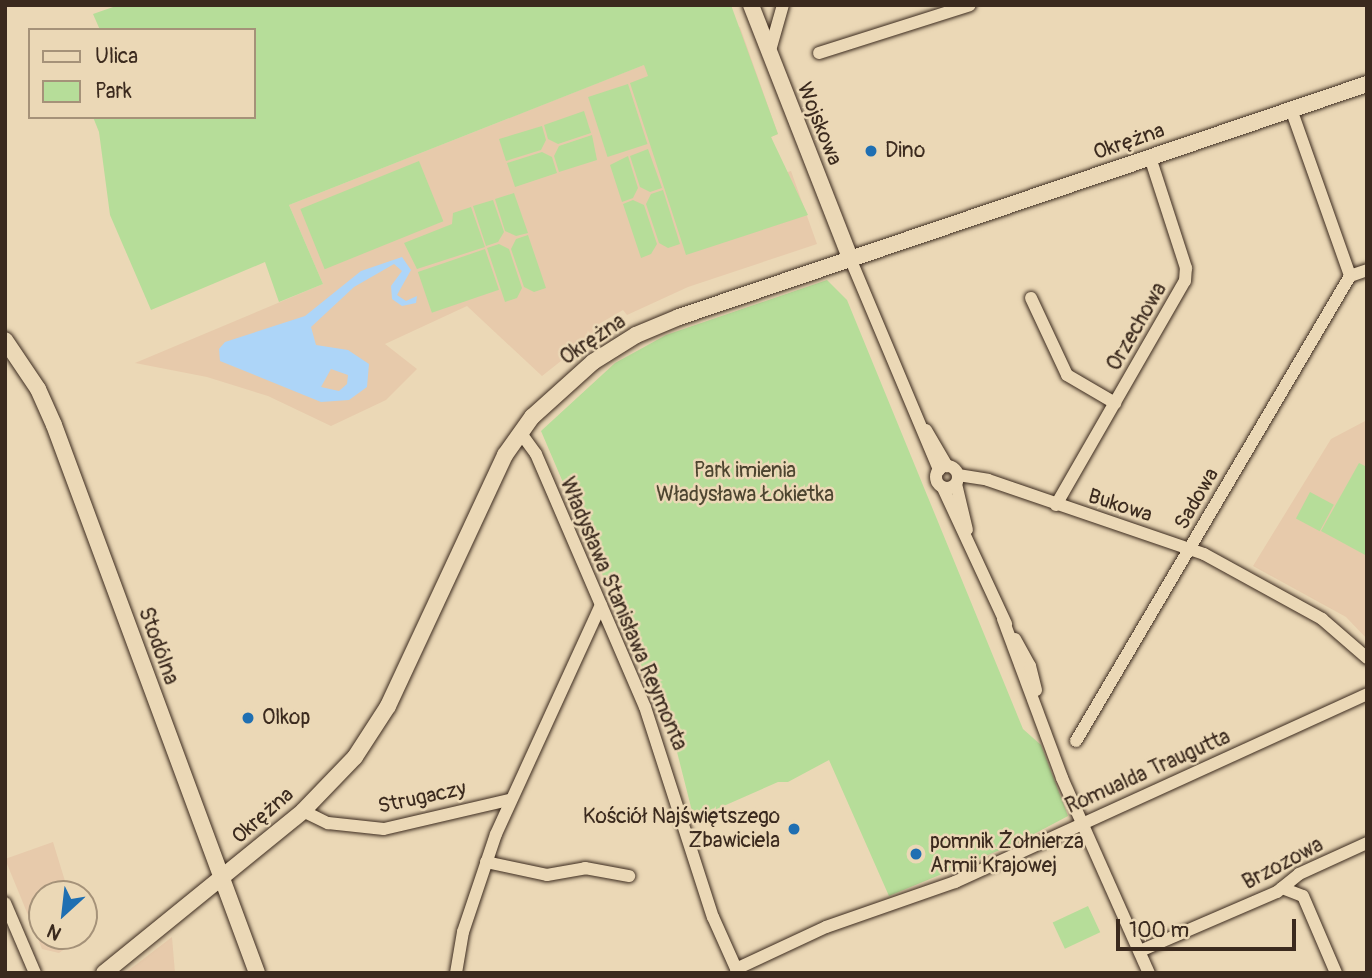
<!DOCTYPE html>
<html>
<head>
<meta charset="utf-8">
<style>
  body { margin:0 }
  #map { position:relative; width:1372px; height:978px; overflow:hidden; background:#ebd8b6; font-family:Pangolin,sans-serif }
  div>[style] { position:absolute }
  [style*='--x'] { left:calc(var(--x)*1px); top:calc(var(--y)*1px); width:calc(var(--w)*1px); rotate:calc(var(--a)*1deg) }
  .built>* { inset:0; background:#e7caab }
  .green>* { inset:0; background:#b6dd99; transform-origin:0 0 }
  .water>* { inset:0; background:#add5f8 }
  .roads { filter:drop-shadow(0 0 2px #3b2a1e) drop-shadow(0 0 2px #3b2a1e) }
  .minor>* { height:12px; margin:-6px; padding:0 6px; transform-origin:6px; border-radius:6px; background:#ebd8b6 }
  .minor>.ring { margin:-6px; padding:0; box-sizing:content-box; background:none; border:12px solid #ebd8b6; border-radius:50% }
  .tertiary>* { height:16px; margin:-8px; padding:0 8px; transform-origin:8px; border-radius:8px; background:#ebd8b6 }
  .dots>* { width:19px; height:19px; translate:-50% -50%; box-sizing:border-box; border:4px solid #ebd8b6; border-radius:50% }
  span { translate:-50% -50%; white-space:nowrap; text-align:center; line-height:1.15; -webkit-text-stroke:5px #ebd8b6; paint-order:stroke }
  .street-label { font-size:21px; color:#3b2a1e }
  .poi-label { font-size:21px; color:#3b2a1e }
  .left { translate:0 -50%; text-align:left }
  .right { translate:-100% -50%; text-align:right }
  .park-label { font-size:21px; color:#4d4530 }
  .frame { position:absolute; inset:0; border:7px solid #3b2a1e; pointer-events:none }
  .legend { position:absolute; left:28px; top:28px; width:228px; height:91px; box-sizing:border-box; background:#ebd8b6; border:2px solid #a59279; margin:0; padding:9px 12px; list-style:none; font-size:21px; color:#3b2a1e }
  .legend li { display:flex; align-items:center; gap:14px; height:35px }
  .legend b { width:35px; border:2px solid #a59279 }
  .north { position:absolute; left:28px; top:880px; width:70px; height:70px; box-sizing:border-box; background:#ebd8b6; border:2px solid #a59279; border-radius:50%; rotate:207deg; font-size:19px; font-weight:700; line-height:28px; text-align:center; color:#3b2a1e }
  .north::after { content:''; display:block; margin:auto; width:24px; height:32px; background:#1f6fb2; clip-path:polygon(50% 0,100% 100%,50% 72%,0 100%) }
  .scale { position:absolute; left:1116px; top:919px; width:180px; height:32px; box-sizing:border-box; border:4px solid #3b2a1e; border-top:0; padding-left:9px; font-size:21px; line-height:24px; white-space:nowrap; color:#3b2a1e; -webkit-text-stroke:5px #ebd8b6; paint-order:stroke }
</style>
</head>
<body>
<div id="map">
  <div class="built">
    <i style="clip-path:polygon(740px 27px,778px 134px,771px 137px,785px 173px,791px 171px,817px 244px,688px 287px,627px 315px,623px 310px,592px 328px,595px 334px,542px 376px,467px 306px,385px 344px,417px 369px,386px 400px,331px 426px,268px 396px,207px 377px,135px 363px,323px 284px,289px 205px)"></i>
    <i style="clip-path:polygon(1367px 420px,1367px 639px,1346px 617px,1253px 566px,1331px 439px)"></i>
    <i style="clip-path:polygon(53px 842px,69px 894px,42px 894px,42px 936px,83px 936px,59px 953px,42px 949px,5px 859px)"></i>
    <i style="clip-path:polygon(172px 937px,175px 973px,125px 973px)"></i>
  </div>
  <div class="green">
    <i style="clip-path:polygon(119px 5px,731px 5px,778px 134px,771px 137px,808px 215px,686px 255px,630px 83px,648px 76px,644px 65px,289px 205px,323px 284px,279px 302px,265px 262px,151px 310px,110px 215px,99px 132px,93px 117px,254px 117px,254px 30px,100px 30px,93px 14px)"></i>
    <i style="left:628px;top:84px;width:63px;height:42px;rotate:72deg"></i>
    <i style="clip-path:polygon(584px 111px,591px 133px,558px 144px,548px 139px,544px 125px)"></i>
    <i style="clip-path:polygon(542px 126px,546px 140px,541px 150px,506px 161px,499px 139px)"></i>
    <i style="clip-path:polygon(592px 135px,597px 160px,559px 172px,554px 156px,559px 146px)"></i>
    <i style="clip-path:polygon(648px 149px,662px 188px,650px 192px,640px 187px,630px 156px)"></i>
    <i style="clip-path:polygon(542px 152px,552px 157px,557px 173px,515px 187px,507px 163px)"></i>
    <i style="clip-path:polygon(628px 156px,638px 188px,633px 198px,622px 202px,610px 165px)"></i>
    <i style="left:419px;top:161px;width:65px;height:128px;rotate:68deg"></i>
    <i style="clip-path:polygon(663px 190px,680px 244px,668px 248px,659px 243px,646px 204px,651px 194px)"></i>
    <i style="clip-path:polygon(514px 193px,528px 233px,516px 236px,505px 231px,495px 199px)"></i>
    <i style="clip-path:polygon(493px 200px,504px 232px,498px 242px,486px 246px,473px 206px)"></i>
    <i style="clip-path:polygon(633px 200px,644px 205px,657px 244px,651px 254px,641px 258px,623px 204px)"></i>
    <i style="clip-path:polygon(471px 207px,485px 247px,417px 269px,404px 243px,452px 224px,453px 213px)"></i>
    <i style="clip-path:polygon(528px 235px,546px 288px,534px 292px,524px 287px,511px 249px,516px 239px)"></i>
    <i style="clip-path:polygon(499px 244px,509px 249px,522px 288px,517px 298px,505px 302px,487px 248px)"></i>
    <i style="left:485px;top:249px;width:43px;height:71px;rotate:71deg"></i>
    <i style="clip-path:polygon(827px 280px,847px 300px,1023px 729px,1041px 745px,1068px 816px,1019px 842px,889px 896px,829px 760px,788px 782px,778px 782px,694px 819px,675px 744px,541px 431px,615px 363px,666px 335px)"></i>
    <i style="clip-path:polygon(1359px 463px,1367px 467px,1367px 556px,1321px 531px)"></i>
    <i style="left:1310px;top:492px;width:27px;height:30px;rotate:28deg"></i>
    <i style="left:1088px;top:906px;width:29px;height:39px;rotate:65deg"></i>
  </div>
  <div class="water">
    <i style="clip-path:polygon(evenodd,402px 257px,411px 270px,397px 295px,406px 301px,417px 296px,416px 303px,402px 306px,392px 299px,391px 286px,402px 271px,394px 264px,354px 287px,311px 327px,316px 345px,348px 350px,369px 364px,367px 387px,349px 400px,321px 402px,220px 361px,219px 349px,225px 342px,305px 316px,361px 271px,402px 257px,331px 369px,348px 375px,347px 384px,339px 391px,321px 387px,331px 369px)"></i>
  </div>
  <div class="roads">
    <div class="minor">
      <i style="--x:819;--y:53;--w:158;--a:-17.6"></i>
      <i style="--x:769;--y:54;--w:51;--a:-74.1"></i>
      <i style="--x:1291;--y:109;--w:177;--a:70.5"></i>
      <i style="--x:850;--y:258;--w:230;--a:67.2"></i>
      <i style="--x:1350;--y:276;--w:18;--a:-19"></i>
      <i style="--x:1031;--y:298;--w:85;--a:64.9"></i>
      <i style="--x:1067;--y:375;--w:56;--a:30.3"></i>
      <i style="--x:926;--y:430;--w:42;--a:59.7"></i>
      <i style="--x:520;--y:432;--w:27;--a:54"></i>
      <i style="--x:536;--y:454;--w:275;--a:66.7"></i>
      <i style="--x:645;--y:707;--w:221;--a:72.1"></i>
      <i style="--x:713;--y:917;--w:61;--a:65.9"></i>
      <i class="ring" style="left:936px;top:466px;width:10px;height:10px"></i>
      <i style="--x:958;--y:475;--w:30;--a:9"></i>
      <i style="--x:988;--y:480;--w:228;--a:18.9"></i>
      <i style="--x:1204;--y:554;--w:135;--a:28.8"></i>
      <i style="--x:1322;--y:619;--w:60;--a:40.9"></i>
      <i style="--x:956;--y:484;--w:47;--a:76.6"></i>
      <i style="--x:943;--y:488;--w:150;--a:65.1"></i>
      <i style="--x:1056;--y:505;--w:258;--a:-60.1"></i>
      <i style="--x:1185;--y:281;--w:13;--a:-86"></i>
      <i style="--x:1186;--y:268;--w:117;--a:-108"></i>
      <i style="--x:1003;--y:619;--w:170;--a:69.6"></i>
      <i style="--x:1062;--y:778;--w:214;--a:66"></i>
      <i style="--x:1015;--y:639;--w:31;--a:61"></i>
      <i style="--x:1030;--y:666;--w:25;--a:76"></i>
      <i style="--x:1076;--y:741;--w:540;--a:-59.49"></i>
      <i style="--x:303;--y:811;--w:28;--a:26"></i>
      <i style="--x:328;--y:823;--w:56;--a:6.1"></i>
      <i style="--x:384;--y:829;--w:128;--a:-13.1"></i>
      <i style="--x:486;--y:862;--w:62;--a:12"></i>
      <i style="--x:547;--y:875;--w:39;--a:-10"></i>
      <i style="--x:585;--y:868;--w:45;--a:10.3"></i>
      <i style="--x:1282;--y:888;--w:22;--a:21"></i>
      <i style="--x:1303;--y:896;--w:84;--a:66.8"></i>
      <i style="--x:5;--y:903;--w:76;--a:66.8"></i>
      <i style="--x:1140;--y:951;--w:149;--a:-23.3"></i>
      <i style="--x:1277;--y:892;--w:28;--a:-39"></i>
      <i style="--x:1299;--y:874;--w:75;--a:-24.5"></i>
      <i style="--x:736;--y:969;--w:99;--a:-25"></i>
      <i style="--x:826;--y:927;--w:137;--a:-19.2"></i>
      <i style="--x:955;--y:882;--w:453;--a:-24.5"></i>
      <i style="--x:456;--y:973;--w:42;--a:-80.3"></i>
      <i style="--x:463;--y:932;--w:103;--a:-71.4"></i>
      <i style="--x:496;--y:834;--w:252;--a:-65.4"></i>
    </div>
    <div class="tertiary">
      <i style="--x:751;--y:5;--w:272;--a:68.6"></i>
      <i style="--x:5;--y:340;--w:59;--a:56"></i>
      <i style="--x:38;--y:389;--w:39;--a:66"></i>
      <i style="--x:54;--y:425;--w:584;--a:69.67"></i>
      <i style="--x:104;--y:973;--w:257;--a:-39.1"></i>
      <i style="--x:303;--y:811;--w:75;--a:-46.1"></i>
      <i style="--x:355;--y:757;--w:61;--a:-57.1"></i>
      <i style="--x:388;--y:706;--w:277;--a:-65"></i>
      <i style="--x:505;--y:455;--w:47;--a:-54.6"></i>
      <i style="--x:532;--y:417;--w:82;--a:-42"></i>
      <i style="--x:593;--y:362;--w:51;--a:-32.1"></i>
      <i style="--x:636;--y:335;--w:47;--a:-22.7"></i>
      <i style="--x:679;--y:317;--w:726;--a:-18.71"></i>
    </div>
  </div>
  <div class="dots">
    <i style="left:871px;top:151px;background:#1f6fb2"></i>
    <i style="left:248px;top:718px;background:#1f6fb2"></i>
    <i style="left:794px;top:829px;background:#1f6fb2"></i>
    <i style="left:916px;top:854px;background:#1f6fb2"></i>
  </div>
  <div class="street-label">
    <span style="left:819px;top:124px;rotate:68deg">Wojskowa</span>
    <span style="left:1129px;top:142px;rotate:-19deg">Okrężna</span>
    <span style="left:1137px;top:327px;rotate:-60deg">Orzechowa</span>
    <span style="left:593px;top:340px;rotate:-34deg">Okrężna</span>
    <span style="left:1197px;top:499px;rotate:-60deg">Sadowa</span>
    <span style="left:1120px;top:506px;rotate:18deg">Bukowa</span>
    <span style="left:623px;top:614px;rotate:67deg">Władysława Stanisława Reymonta</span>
    <span style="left:158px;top:646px;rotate:70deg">Stodólna</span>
    <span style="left:1148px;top:772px;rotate:-24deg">Romualda Traugutta</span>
    <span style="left:422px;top:798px;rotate:-12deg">Strugaczy</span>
    <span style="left:263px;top:816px;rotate:-41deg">Okrężna</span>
    <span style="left:1283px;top:864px;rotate:-28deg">Brzozowa</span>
  </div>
  <div class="poi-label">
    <span class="left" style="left:885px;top:151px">Dino</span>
    <span class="left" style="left:262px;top:718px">Olkop</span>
    <span class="right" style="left:780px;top:829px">Kościół Najświętszego<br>Zbawiciela</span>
    <span class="left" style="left:930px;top:854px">pomnik Żołnierza<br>Armii Krajowej</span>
  </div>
  <div class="park-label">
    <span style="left:745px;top:483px">Park imienia<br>Władysława Łokietka</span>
  </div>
  <div class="frame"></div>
  <ul class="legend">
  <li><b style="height:9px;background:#ebd8b6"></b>Ulica</li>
  <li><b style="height:19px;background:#b6dd99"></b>Park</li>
  </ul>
  <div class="north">N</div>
  <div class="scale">100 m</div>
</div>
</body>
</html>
